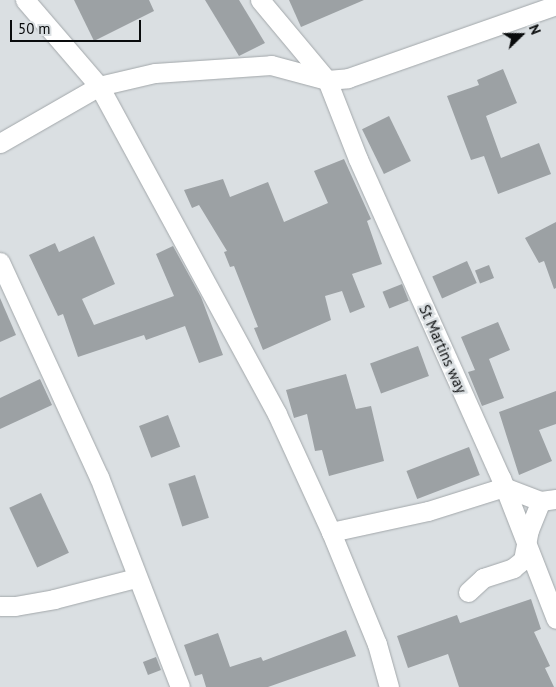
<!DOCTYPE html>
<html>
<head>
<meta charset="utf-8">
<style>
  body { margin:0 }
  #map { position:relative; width:556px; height:687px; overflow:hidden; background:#dadfe2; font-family:"PT Sans",sans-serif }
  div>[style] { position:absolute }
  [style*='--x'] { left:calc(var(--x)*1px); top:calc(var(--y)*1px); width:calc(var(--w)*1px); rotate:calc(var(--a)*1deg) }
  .building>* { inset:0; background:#9ca1a4; transform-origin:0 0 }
  .roads { filter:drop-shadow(0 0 1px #a2a7aa) drop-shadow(0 0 1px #a2a7aa) }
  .street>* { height:19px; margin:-9.5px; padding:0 9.5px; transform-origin:9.5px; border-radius:9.5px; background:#fff }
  span { translate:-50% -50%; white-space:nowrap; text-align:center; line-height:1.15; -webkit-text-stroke:5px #dadfe2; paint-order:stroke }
  .street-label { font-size:15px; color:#0a0c0d }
  .north { position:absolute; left:496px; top:10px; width:50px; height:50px; -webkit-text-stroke:4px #dadfe2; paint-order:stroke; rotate:68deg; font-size:14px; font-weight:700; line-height:20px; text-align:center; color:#0a0c0d }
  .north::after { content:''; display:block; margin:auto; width:18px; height:22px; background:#0a0c0d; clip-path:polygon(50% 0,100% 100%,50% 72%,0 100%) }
  .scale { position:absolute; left:10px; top:20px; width:131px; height:22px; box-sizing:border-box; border:2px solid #0a0c0d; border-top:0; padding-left:6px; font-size:15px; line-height:18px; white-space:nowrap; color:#0a0c0d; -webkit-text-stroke:4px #dadfe2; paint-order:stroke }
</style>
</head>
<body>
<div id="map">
  <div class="building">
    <i style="clip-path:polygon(74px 0,149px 0,154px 11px,94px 41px)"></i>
    <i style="clip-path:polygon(205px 0,239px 0,265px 43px,239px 56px)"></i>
    <i style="clip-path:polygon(289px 0,364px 0,301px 27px)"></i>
    <i style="clip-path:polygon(503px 69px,517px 103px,486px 116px,501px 158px,539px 143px,551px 174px,498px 194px,484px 156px,471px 160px,447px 96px,479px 85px,477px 80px)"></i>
    <i style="left:389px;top:116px;width:50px;height:30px;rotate:64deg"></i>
    <i style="clip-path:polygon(344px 159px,371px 219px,367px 221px,382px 264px,352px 274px,365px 307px,350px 313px,342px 291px,325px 296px,331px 320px,263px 350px,254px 328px,258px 327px,234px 266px,230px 267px,224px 252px,227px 251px,199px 205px,192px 208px,184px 190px,223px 179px,230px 197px,268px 182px,284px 222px,328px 203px,314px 171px)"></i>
    <i style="clip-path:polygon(556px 222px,556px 288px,554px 289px,544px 261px,539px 263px,525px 238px)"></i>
    <i style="clip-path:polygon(94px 236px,115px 284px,82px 299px,94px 325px,174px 296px,156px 254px,173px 246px,201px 297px,223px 355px,199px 363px,185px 326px,146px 340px,144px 335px,78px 357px,63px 314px,58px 316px,29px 255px,55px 243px,59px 252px)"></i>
    <i style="left:467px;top:261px;width:24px;height:38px;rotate:66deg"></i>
    <i style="left:489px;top:265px;width:14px;height:15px;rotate:69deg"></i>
    <i style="left:402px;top:284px;width:18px;height:21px;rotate:68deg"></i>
    <i style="clip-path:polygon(0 298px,16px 335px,0 342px)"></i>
    <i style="clip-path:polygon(498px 322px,510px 350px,489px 359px,504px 398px,482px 406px,468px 372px,475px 370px,461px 337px)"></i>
    <i style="left:418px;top:346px;width:32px;height:51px;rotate:70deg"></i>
    <i style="clip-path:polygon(346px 374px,356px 409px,371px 406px,384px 461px,329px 476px,322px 450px,315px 451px,307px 414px,294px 418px,286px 390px)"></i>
    <i style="clip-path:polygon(40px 379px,52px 405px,0 429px,0 398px)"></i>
    <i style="clip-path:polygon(556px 391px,556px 424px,539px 430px,552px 461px,519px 475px,499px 412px)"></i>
    <i style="left:168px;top:415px;width:34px;height:31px;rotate:69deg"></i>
    <i style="left:469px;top:447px;width:30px;height:67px;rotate:69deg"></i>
    <i style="left:195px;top:475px;width:45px;height:28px;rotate:72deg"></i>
    <i style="left:41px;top:493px;width:66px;height:35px;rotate:65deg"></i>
    <i style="clip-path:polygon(531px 599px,541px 629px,534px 632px,550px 666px,545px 668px,554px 687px,459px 687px,448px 654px,408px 668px,397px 636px,457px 615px,460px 623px)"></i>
    <i style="clip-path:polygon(346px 630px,356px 656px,268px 687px,206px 687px,202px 674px,195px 676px,184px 645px,218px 633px,230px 667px,261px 657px,263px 661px)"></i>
    <i style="left:156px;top:657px;width:14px;height:14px;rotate:69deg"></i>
  </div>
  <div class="roads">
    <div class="street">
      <i style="--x:25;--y:0;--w:113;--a:49.3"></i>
      <i style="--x:99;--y:86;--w:373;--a:61.5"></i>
      <i style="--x:277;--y:414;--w:130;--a:65.4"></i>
      <i style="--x:331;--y:532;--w:121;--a:67.7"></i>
      <i style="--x:377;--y:644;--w:45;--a:74.4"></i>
      <i style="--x:260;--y:0;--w:104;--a:50.1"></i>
      <i style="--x:327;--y:80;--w:85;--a:68.6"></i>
      <i style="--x:358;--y:159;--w:350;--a:65.9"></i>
      <i style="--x:501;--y:478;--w:151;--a:68.7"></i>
      <i style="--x:0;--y:143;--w:114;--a:-29.9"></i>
      <i style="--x:99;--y:86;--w:57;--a:-13.1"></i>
      <i style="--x:155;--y:73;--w:116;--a:-3.9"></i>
      <i style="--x:271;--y:65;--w:58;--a:15"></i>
      <i style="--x:327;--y:80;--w:21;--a:-5"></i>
      <i style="--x:348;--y:78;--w:220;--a:-19.3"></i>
      <i style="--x:0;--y:262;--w:237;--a:65.3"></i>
      <i style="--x:99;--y:477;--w:225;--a:68.9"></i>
      <i style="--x:331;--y:532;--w:99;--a:-12.2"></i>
      <i style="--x:428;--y:511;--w:80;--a:-17.5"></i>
      <i style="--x:504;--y:487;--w:40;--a:21"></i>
      <i style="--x:541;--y:501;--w:15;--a:-8"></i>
      <i style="--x:468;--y:592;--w:21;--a:-43"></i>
      <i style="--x:483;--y:578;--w:32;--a:-18"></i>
      <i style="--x:513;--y:568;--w:13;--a:-39"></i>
      <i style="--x:523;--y:560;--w:31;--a:-79"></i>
      <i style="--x:529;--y:530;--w:31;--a:-68"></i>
      <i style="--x:0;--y:606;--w:15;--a:0"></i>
      <i style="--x:15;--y:606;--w:40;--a:-10"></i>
      <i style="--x:54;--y:599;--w:85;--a:-14.4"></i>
    </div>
  </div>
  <div class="street-label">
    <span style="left:443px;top:349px;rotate:66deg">St Martins way</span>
  </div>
  <div class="north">N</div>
  <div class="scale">50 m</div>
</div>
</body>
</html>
